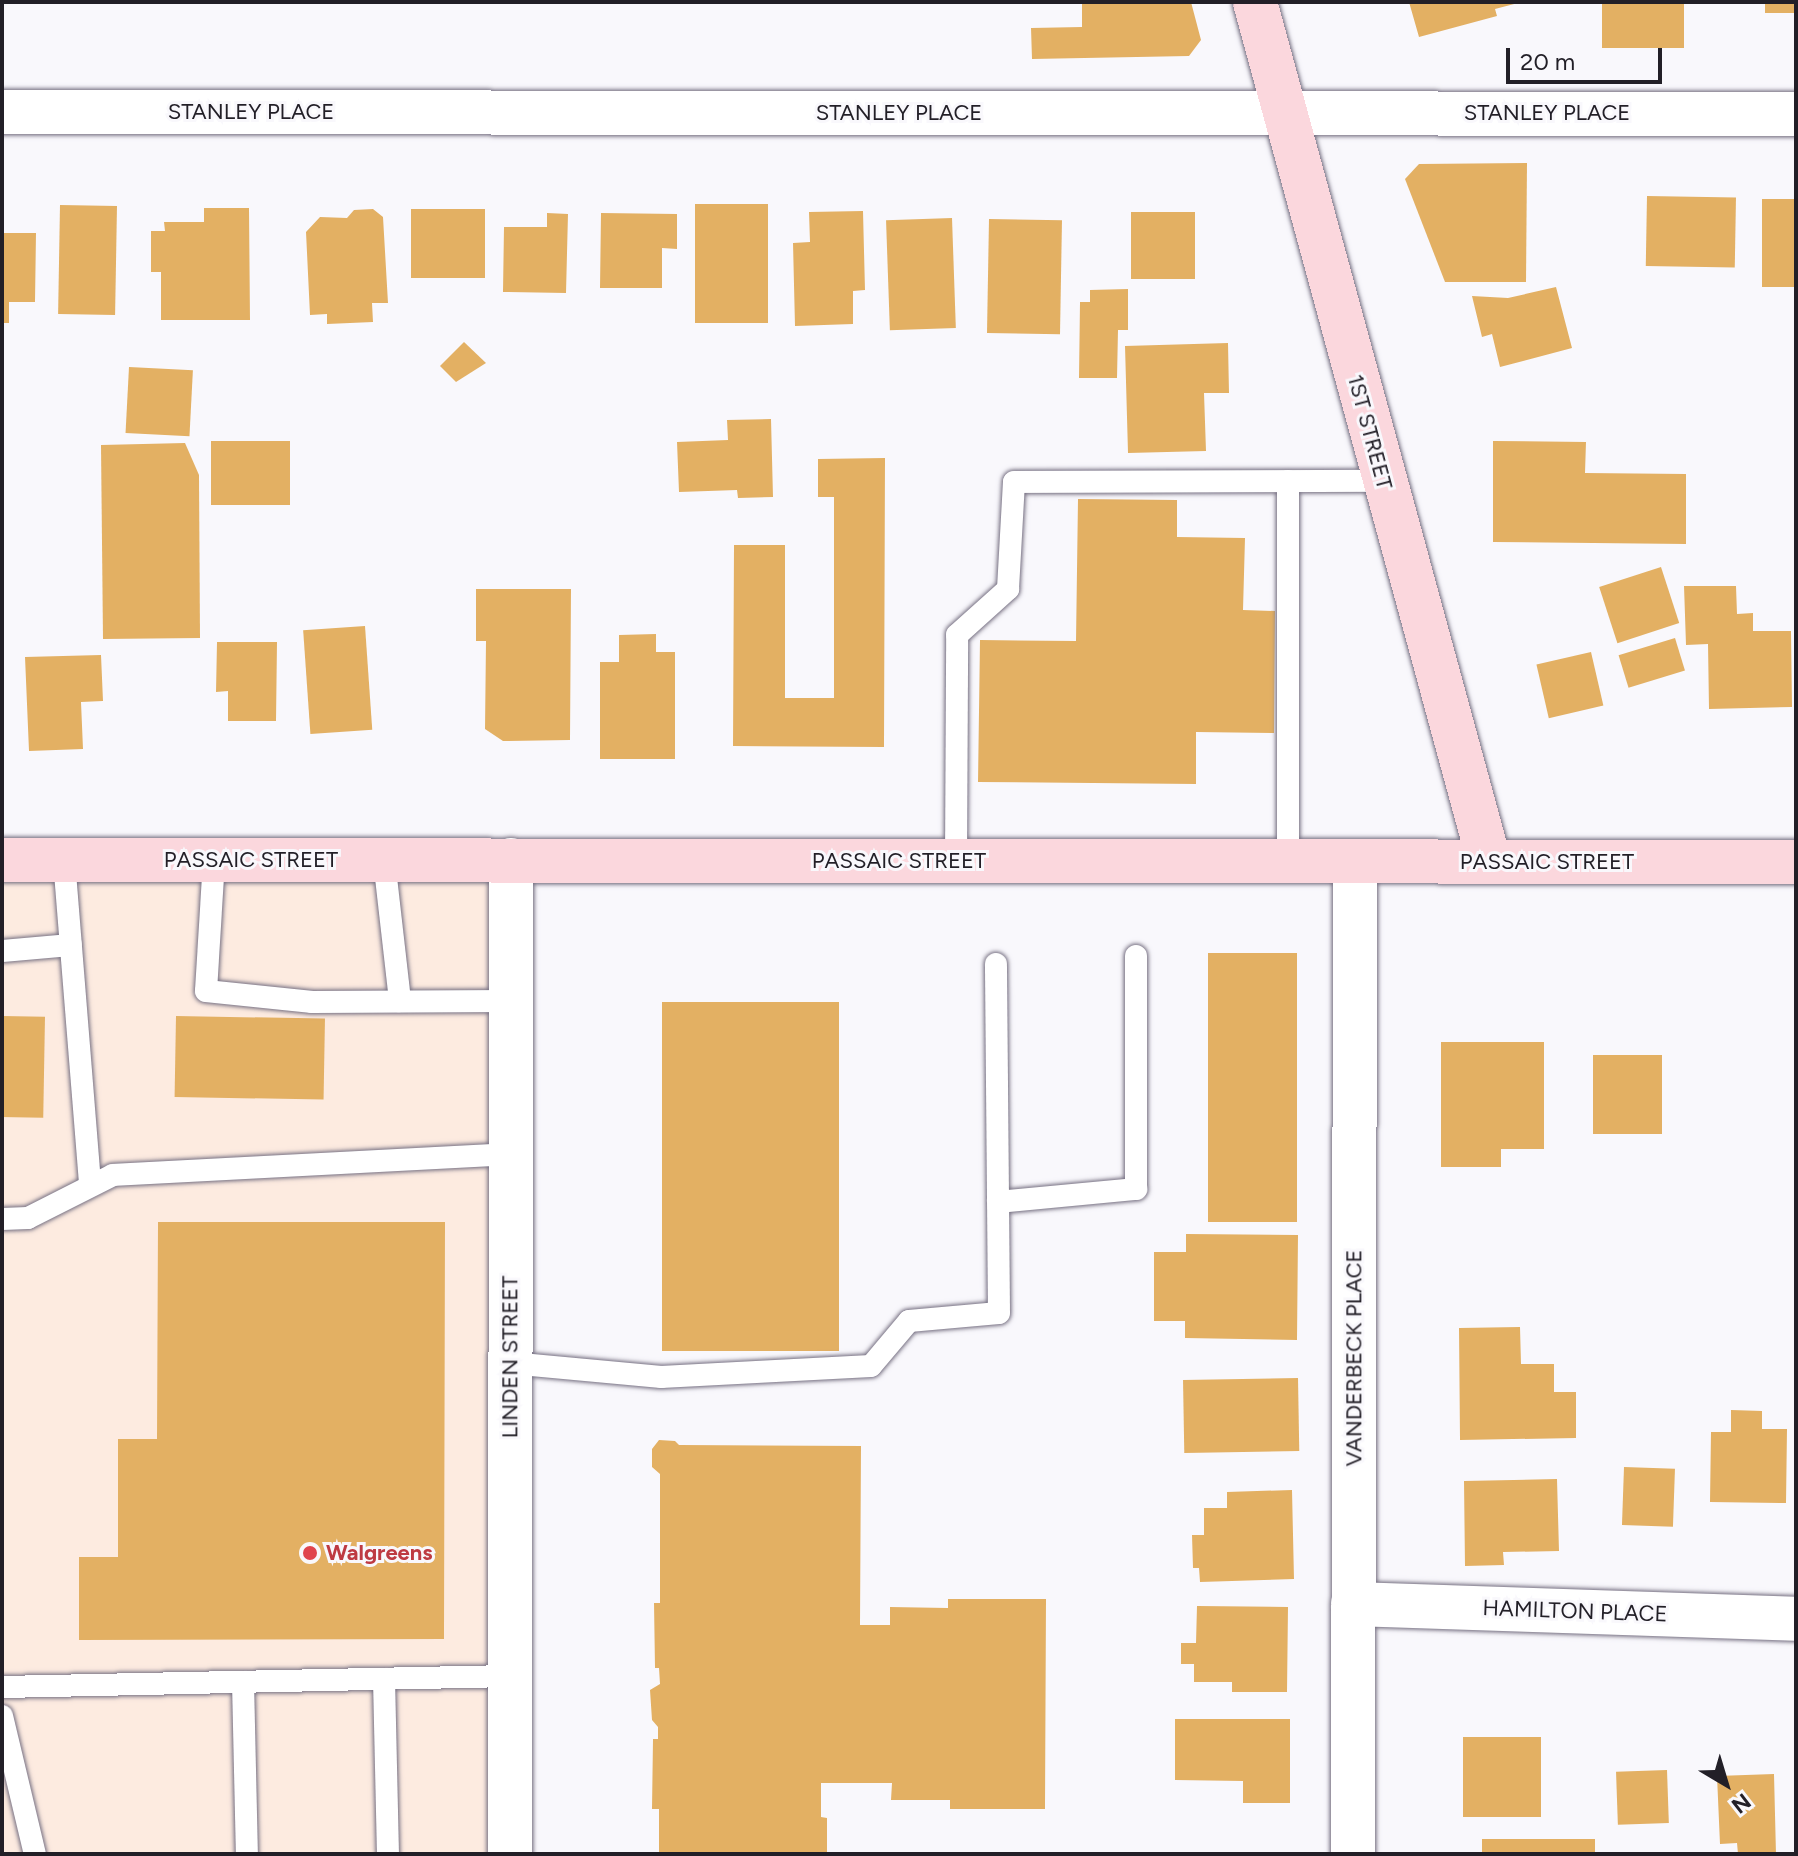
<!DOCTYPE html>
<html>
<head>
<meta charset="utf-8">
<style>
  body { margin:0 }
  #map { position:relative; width:1798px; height:1856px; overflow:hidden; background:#f9f8fc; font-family:Figtree,sans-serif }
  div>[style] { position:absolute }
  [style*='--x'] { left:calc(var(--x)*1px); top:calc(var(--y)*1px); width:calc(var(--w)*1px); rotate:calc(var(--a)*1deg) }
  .commercial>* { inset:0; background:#fdebe0; transform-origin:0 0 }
  .building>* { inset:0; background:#e3b063; transform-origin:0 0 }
  .roads { filter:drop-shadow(0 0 2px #777183) drop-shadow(0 0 2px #777183) }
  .lane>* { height:22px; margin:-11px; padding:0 11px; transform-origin:11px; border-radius:11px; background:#fff }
  .street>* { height:44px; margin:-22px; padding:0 22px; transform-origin:22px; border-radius:22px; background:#fff }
  .secondary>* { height:44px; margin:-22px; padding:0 22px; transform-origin:22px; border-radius:22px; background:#fbd7dd }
  .dots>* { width:22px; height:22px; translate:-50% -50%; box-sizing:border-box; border:4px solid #f9f8fc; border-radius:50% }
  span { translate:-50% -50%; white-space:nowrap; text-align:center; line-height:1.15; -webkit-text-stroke:6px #f9f8fc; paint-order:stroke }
  .street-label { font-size:22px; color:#221f27 }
  .health-label { font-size:22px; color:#be3a42; font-weight:700 }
  .left { translate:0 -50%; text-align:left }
  .frame { position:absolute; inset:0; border:4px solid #221f27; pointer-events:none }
  .north { position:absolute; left:1686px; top:1744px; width:80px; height:80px; -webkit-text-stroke:6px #f9f8fc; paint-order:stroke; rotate:142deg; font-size:22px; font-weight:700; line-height:32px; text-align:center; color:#221f27 }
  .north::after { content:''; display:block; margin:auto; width:28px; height:36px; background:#221f27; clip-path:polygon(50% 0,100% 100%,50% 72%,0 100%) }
  .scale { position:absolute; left:1506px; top:48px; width:156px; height:36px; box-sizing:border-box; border:4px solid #221f27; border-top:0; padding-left:10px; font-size:24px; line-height:28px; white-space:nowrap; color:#221f27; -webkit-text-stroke:6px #f9f8fc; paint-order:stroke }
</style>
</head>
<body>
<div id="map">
  <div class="commercial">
    <i style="left:2px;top:860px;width:509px;height:994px"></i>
  </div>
  <div class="building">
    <i style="clip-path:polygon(1082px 2px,1191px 2px,1201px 40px,1189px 56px,1032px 59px,1031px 28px,1082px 27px)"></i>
    <i style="clip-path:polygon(1409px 2px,1518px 2px,1518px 3px,1495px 9px,1497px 16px,1419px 37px)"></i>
    <i style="left:1602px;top:2px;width:82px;height:46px"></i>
    <i style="left:1765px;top:2px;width:31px;height:11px"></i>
    <i style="clip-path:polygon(1527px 163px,1526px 282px,1445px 282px,1405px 179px,1419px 164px)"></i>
    <i style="left:1647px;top:196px;width:89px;height:70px;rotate:1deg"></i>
    <i style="left:1796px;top:199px;width:88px;height:34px;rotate:90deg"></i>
    <i style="left:695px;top:204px;width:73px;height:119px"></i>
    <i style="left:60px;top:205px;width:57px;height:109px;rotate:1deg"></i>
    <i style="clip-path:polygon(204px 208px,249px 208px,250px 320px,161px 320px,161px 272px,151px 272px,151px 231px,165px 231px,164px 222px,204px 222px)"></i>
    <i style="clip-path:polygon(373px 209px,383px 217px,388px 303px,372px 303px,373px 322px,327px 324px,327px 314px,310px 315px,306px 232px,320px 217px,347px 218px,354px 210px)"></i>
    <i style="left:411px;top:209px;width:74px;height:69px"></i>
    <i style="clip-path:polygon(863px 211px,865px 290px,853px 291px,853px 324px,795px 326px,793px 243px,810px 242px,809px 212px)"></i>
    <i style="left:1131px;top:212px;width:64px;height:67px"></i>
    <i style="clip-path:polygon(547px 213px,568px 214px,566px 293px,503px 292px,504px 227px,547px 227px)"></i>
    <i style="clip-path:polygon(601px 213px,677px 214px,677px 249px,662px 248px,662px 288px,600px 288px)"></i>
    <i style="left:952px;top:218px;width:110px;height:66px;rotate:88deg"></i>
    <i style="left:989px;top:219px;width:73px;height:114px;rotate:1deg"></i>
    <i style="clip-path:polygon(2px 233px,36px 233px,35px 302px,9px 302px,9px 323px,2px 323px)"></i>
    <i style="clip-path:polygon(1556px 287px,1572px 348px,1500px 367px,1492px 334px,1482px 337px,1472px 296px,1508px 298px)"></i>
    <i style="clip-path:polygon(1128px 289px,1128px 330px,1118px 330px,1117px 378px,1079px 378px,1080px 302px,1090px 302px,1090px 290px)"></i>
    <i style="clip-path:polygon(464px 342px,486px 363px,456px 382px,440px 366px)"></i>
    <i style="clip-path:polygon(1228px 343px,1229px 393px,1204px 393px,1206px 451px,1128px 453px,1125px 346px)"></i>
    <i style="left:129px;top:367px;width:64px;height:66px;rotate:3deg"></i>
    <i style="clip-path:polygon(771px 419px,773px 497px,738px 498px,737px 490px,679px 492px,677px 442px,728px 440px,727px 420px)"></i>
    <i style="left:211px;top:441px;width:79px;height:64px"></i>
    <i style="clip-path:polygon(1493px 441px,1586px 442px,1585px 473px,1686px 474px,1686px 544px,1493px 542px)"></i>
    <i style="clip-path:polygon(185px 443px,199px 475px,200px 638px,103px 639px,101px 445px)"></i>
    <i style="clip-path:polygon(885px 458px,884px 747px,733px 746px,734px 545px,785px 545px,785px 698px,834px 698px,834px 497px,818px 497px,818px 459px)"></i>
    <i style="clip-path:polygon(1078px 499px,1177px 500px,1177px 537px,1245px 538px,1243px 610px,1275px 611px,1274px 733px,1196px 732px,1196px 784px,978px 782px,980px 640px,1076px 641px)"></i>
    <i style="left:1661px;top:567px;width:59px;height:65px;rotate:72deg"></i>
    <i style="clip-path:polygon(1684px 586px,1736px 586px,1737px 614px,1753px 613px,1753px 631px,1791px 631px,1792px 707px,1709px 709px,1708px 644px,1686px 645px)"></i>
    <i style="clip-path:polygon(476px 589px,571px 589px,570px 740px,503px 741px,485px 729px,486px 641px,476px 641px)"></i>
    <i style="left:365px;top:626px;width:104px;height:62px;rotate:86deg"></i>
    <i style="clip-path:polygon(656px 634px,656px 652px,675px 652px,675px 759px,600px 759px,600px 662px,619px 662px,619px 635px)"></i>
    <i style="left:1675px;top:638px;width:34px;height:59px;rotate:73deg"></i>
    <i style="clip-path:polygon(217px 642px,277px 642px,276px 721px,228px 721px,228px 691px,216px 692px)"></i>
    <i style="left:1591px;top:652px;width:55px;height:56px;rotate:77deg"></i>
    <i style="clip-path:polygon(101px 655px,103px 701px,81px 702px,83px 749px,29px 751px,25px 657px)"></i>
    <i style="left:1208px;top:953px;width:89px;height:269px"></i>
    <i style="left:839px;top:1002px;width:349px;height:177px;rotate:90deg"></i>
    <i style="left:2px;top:1016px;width:43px;height:101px;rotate:1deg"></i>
    <i style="left:176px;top:1016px;width:149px;height:81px;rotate:1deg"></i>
    <i style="clip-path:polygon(1441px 1042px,1544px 1042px,1544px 1149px,1501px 1149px,1501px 1167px,1441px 1167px)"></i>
    <i style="left:1593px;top:1055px;width:69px;height:79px"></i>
    <i style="clip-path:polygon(158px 1222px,445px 1222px,444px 1639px,79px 1640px,79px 1557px,118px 1557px,118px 1439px,157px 1439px)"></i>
    <i style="clip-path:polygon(1186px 1234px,1298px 1235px,1297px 1340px,1185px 1338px,1185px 1321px,1154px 1321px,1154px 1252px,1186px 1252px)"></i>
    <i style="clip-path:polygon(1520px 1327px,1521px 1364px,1554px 1364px,1554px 1392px,1576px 1392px,1576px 1438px,1460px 1440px,1459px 1328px)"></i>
    <i style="left:1298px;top:1378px;width:73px;height:115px;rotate:89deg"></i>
    <i style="clip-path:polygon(1731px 1410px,1762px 1411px,1762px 1429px,1787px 1429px,1786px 1503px,1710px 1502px,1711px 1432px,1731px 1432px)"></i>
    <i style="clip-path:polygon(659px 1440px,675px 1441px,679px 1445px,861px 1446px,860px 1625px,890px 1625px,890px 1607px,948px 1608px,948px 1599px,1046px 1599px,1045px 1809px,950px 1809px,950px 1800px,891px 1800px,892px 1783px,821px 1783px,821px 1817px,827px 1818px,827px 1854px,659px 1854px,659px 1809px,652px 1809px,653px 1739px,658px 1739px,658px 1727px,652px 1720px,650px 1690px,660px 1684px,659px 1668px,655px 1668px,654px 1603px,660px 1603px,660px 1474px,652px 1467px,652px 1449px)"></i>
    <i style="left:1624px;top:1467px;width:51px;height:58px;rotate:2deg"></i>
    <i style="clip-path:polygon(1557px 1479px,1559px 1551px,1503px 1552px,1504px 1565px,1465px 1566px,1464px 1481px)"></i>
    <i style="clip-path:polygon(1292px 1490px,1294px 1579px,1200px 1582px,1199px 1568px,1193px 1568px,1192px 1535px,1204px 1535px,1204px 1508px,1227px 1508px,1227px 1492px)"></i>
    <i style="clip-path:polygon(1197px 1606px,1288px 1607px,1287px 1692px,1232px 1692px,1232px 1682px,1194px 1682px,1194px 1664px,1181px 1664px,1181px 1643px,1196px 1643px)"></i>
    <i style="clip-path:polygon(1175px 1719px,1290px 1719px,1290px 1803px,1243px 1803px,1243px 1781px,1175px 1780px)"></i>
    <i style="left:1463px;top:1737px;width:78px;height:80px"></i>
    <i style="left:1667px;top:1770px;width:53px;height:51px;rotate:88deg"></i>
    <i style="clip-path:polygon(1774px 1774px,1776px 1854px,1738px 1854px,1737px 1843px,1720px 1844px,1717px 1776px)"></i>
    <i style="left:1595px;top:1839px;width:15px;height:113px;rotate:90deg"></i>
  </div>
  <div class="roads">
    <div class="lane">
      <i style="--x:64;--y:860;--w:326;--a:85.4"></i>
      <i style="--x:214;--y:860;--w:131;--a:93.5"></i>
      <i style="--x:206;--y:991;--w:107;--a:5.9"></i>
      <i style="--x:312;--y:1002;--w:199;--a:-0.3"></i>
      <i style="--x:384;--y:860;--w:142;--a:83.5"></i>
      <i style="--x:956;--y:861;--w:226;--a:-89.7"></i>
      <i style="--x:957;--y:635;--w:69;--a:-42"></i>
      <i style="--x:1008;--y:589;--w:107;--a:-86.8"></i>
      <i style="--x:1014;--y:482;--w:369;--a:-0.2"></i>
      <i style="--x:1288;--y:862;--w:381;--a:-90"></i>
      <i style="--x:2;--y:951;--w:69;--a:-5"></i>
      <i style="--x:998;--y:1202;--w:139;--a:-5.4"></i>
      <i style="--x:1136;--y:1189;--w:233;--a:-90"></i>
      <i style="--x:2;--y:1219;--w:26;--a:-2"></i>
      <i style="--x:28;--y:1218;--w:95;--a:-26.8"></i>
      <i style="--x:113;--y:1175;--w:398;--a:-3"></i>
      <i style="--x:510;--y:1363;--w:152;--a:5.3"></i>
      <i style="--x:661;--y:1377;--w:210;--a:-3"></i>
      <i style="--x:871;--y:1366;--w:59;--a:-49.8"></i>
      <i style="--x:909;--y:1321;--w:90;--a:-5.1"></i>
      <i style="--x:999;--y:1313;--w:349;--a:-90.5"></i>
      <i style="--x:384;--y:1679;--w:175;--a:88.7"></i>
      <i style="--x:243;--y:1682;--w:172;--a:88.7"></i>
      <i style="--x:2;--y:1687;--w:508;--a:-1.24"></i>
      <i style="--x:2;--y:1716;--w:142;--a:76.6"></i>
    </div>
    <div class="street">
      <i style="--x:2;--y:112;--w:1794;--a:0.06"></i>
      <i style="--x:1353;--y:1604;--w:443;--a:1.9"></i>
      <i style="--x:510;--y:1854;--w:994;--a:-89.94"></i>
      <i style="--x:1353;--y:1854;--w:993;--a:-89.88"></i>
    </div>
    <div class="secondary">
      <i style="--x:1255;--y:2;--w:890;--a:74.76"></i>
      <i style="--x:2;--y:860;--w:1794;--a:0.06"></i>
    </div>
  </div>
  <div class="dots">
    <i style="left:310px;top:1553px;background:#e0444e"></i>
  </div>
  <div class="street-label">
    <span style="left:251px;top:112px">STANLEY PLACE</span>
    <span style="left:899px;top:113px">STANLEY PLACE</span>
    <span style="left:1547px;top:113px">STANLEY PLACE</span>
    <span style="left:1370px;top:432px;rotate:75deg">1ST STREET</span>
    <span style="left:251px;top:860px">PASSAIC STREET</span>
    <span style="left:899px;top:861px">PASSAIC STREET</span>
    <span style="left:1547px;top:862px">PASSAIC STREET</span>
    <span style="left:510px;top:1357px;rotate:-90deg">LINDEN STREET</span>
    <span style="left:1354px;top:1358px;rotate:-90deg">VANDERBECK PLACE</span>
    <span style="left:1575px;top:1611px;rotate:2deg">HAMILTON PLACE</span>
  </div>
  <div class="health-label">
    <span class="left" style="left:326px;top:1553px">Walgreens</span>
  </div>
  <div class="frame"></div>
  <div class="north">N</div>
  <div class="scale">20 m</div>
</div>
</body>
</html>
